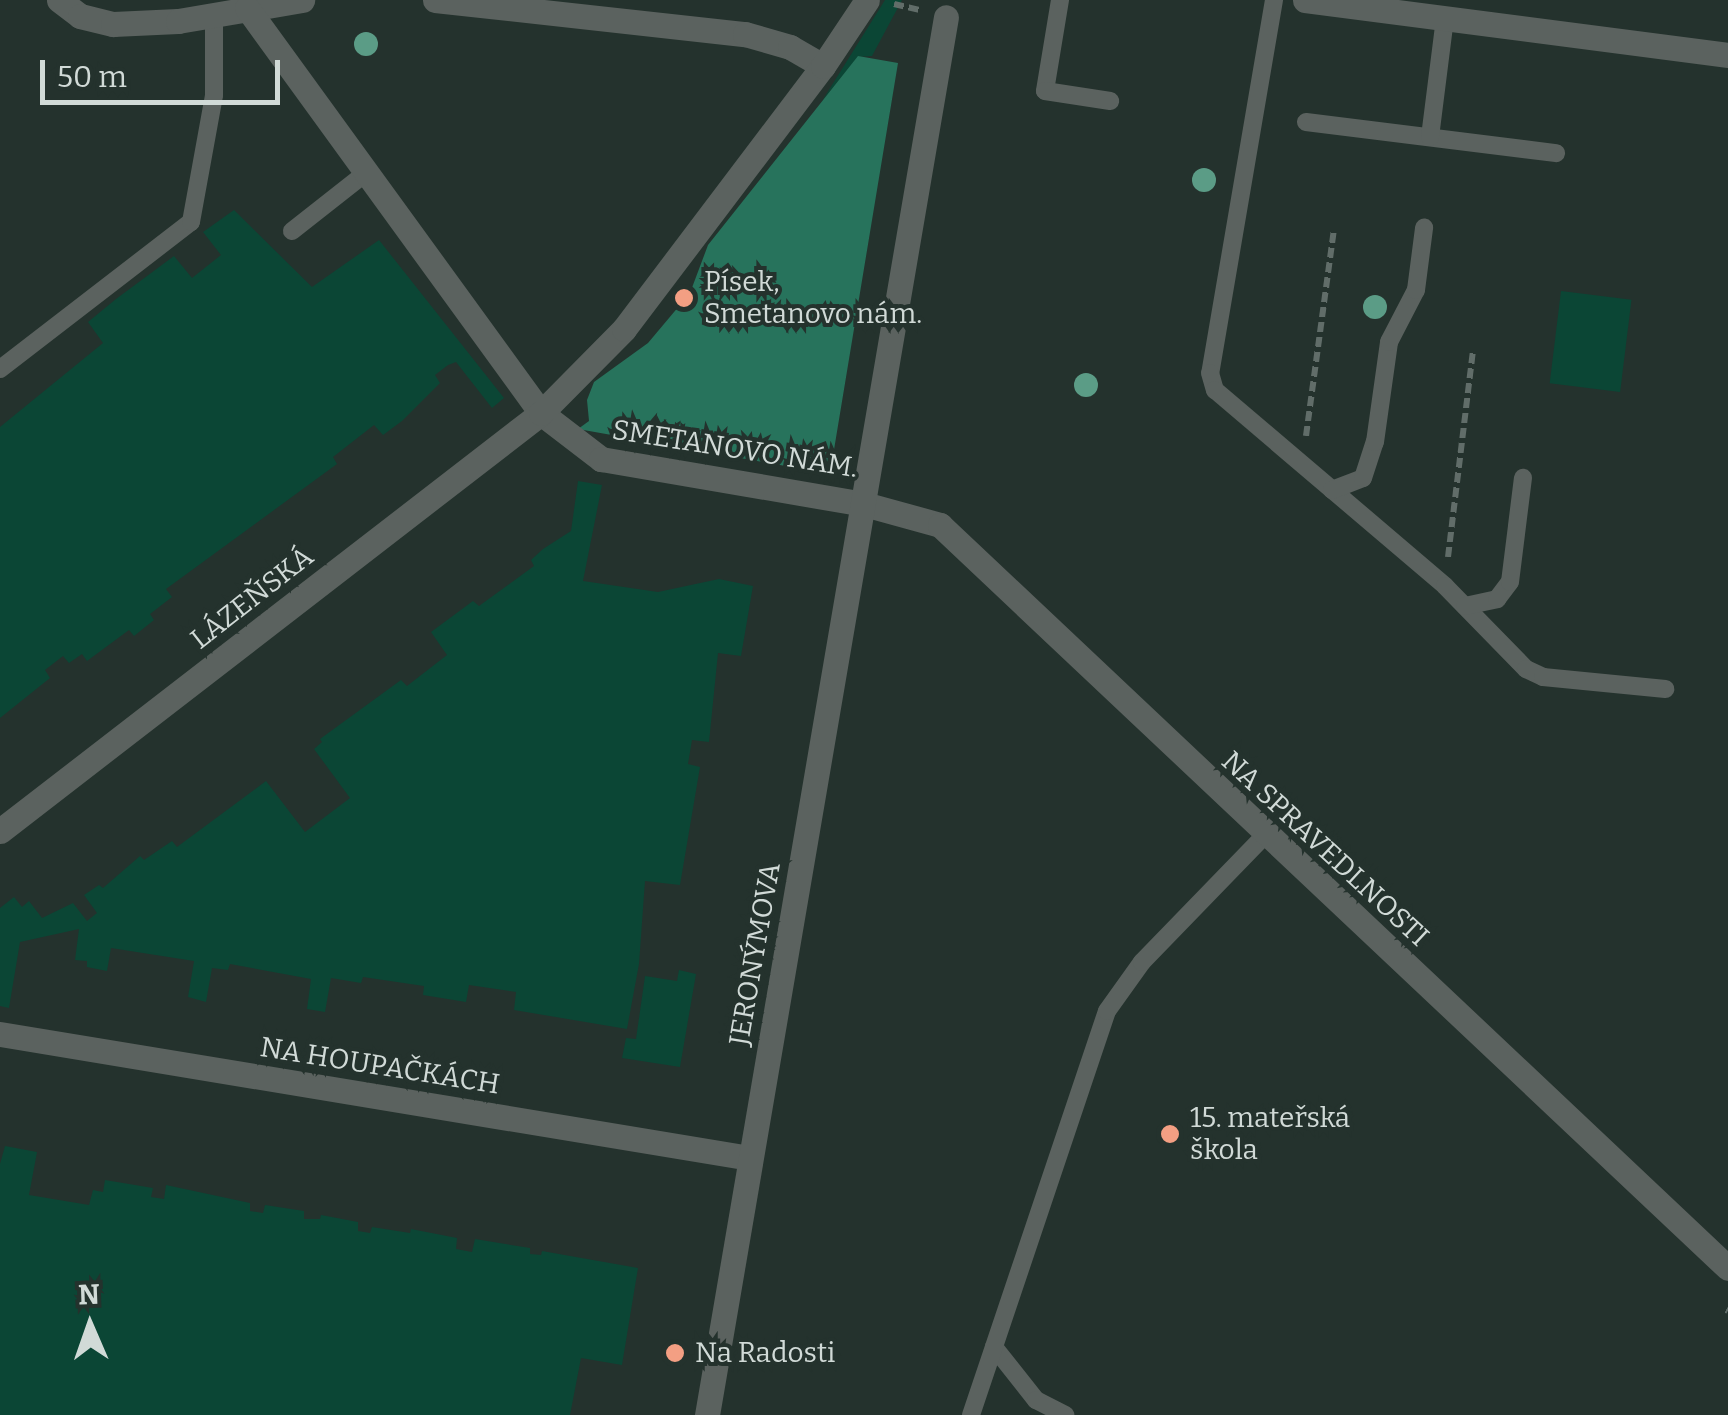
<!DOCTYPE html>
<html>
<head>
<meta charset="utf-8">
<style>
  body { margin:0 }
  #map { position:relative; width:1728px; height:1415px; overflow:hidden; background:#24322d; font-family:Bitter,serif }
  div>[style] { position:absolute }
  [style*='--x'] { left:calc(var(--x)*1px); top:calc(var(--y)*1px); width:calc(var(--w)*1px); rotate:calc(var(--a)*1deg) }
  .green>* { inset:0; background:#0b4635; transform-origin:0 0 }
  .forest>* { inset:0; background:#27735c }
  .path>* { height:6px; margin-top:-3px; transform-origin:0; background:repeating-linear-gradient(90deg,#616d69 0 10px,transparent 0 15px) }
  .service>* { height:18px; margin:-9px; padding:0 9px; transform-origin:9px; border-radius:9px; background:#5b625f }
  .minor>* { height:25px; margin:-12.5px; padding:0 12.5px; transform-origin:12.5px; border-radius:12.5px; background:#5b625f }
  .tertiary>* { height:25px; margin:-12.5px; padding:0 12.5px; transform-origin:12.5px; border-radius:12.5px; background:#5b625f }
  .trees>* { width:24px; height:24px; margin:-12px; border-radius:50%; background:#5b9c86 }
  .dots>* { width:28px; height:28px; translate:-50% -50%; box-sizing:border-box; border:5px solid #24322d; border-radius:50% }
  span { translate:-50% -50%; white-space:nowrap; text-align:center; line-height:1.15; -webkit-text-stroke:8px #24322d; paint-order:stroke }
  .poi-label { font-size:28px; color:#d1dad7 }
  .left { translate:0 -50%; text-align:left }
  .street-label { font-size:28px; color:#d1dad7 }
  .north { position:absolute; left:40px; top:1275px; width:100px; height:100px; -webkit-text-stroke:8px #24322d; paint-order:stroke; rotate:358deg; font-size:28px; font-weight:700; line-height:40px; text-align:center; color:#d1dad7 }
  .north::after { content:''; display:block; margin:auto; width:35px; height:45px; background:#d1dad7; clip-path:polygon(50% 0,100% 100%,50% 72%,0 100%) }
  .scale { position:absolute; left:40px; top:60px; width:240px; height:45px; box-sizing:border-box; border:5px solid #d1dad7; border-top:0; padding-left:12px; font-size:30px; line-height:35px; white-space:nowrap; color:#d1dad7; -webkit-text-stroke:8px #24322d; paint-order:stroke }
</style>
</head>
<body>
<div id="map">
  <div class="green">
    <i style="clip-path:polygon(885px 0,902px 0,872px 56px,858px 57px,822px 101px)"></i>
    <i style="clip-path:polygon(234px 210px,312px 287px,379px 240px,504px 398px,492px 408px,456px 362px,448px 365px,435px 375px,440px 383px,402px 421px,383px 435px,374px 425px,333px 457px,337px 464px,166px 589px,172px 597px,150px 614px,154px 620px,134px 636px,129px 630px,87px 661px,82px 654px,69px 663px,63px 656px,45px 670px,50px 678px,0 718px,0 427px,103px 343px,88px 322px,116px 299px,174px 256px,192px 278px,221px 255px,203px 232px)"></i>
    <i style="left:1561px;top:291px;width:71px;height:93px;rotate:7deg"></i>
    <i style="clip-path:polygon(578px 481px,602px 485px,583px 581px,658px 592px,719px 579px,753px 586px,741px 656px,718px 653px,709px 742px,692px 740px,688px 764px,700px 767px,680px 885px,645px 881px,639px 964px,627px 1029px,514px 1010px,516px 992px,469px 985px,466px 1002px,423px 995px,424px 986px,363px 977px,361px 983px,331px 978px,325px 1012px,307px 1009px,311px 979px,230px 964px,228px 970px,212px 968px,206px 1002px,188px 997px,194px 961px,111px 948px,107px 971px,87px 967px,87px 961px,75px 960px,79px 929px,20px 942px,9px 1008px,0 1006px,0 908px,14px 897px,22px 907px,29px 901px,42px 918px,73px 903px,87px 921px,97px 913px,84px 895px,99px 885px,103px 888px,140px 856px,144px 860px,172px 841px,177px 847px,266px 781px,305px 832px,350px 798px,314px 749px,322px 742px,320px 739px,401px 680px,407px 686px,447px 655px,431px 632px,473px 601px,479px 606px,534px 566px,531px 560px,543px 549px,571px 531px)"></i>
    <i style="clip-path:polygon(679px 970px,696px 974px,680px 1067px,622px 1058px,626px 1038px,636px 1039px,645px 976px,677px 981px)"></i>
    <i style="clip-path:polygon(5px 1146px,37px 1152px,29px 1195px,89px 1205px,93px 1190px,103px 1192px,105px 1180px,153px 1188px,151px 1197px,164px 1199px,166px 1185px,250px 1203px,250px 1211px,263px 1213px,265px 1205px,304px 1211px,304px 1219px,320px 1219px,321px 1215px,358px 1222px,358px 1231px,370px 1233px,372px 1227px,410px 1233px,411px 1229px,457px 1238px,456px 1249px,472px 1252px,475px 1239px,530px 1248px,530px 1254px,541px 1255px,542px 1251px,638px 1268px,622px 1365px,581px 1358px,570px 1415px,0 1415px,0 1164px)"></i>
  </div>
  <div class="forest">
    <i style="clip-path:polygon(858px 56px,898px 63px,830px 474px,578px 429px,589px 421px,587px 400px,594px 382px,648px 343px,690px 293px,708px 245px)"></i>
  </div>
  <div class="path">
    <i style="--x:894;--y:4;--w:28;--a:13"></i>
    <i style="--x:1306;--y:436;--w:209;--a:-82.3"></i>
    <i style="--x:1448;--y:557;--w:209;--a:-83.1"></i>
    <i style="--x:1726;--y:1310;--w:2;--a:27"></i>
  </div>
  <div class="service">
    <i style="--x:1060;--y:0;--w:92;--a:99.4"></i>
    <i style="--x:1045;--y:91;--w:66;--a:8.7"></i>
    <i style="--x:1274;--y:0;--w:378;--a:99.7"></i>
    <i style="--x:1210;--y:373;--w:18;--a:74"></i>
    <i style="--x:1215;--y:390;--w:302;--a:40.4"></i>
    <i style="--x:1445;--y:586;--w:116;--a:45.7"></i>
    <i style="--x:1526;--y:669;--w:19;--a:25"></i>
    <i style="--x:1543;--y:677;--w:123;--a:5.6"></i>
    <i style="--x:1306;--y:122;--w:252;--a:7.1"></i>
    <i style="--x:1430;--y:137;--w:120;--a:-82.8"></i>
    <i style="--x:292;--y:231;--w:95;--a:-38.2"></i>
    <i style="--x:0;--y:369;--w:241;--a:-37.6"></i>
    <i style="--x:191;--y:222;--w:129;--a:-79.7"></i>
    <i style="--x:214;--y:95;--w:81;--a:-90"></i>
    <i style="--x:1332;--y:490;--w:33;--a:-21"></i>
    <i style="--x:1363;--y:478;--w:38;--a:-72"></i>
    <i style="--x:1375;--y:442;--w:101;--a:-82"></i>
    <i style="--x:1389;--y:342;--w:59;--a:-62.6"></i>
    <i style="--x:1416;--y:290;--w:63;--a:-82.6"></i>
    <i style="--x:1465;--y:606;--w:33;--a:-12"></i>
    <i style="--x:1497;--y:599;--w:21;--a:-53"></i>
    <i style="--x:1510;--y:582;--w:105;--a:-82.9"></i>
    <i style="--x:994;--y:1347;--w:68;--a:51.6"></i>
    <i style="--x:1036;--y:1400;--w:33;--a:27"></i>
    <i style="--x:971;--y:1415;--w:426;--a:-71.4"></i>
    <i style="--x:1107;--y:1011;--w:60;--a:-54.5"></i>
    <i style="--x:1142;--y:962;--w:178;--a:-45.9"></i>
  </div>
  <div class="minor">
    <i style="--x:59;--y:0;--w:26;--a:37"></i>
    <i style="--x:80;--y:16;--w:34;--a:14"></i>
    <i style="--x:113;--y:24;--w:65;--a:-2.6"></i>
    <i style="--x:178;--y:21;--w:126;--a:-9.6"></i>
    <i style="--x:435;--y:0;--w:312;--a:6.3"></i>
    <i style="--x:745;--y:34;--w:47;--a:16.1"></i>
    <i style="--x:790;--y:47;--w:38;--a:30"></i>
    <i style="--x:1305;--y:0;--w:427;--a:7.4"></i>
    <i style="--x:247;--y:8;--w:500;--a:54.02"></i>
    <i style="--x:541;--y:413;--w:76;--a:37.5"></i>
    <i style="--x:601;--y:459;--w:267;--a:9.7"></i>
    <i style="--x:864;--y:504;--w:79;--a:15.4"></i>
    <i style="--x:940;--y:525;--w:1083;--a:43.32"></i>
    <i style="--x:0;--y:1034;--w:760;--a:9.39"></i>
    <i style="--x:707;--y:1415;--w:1418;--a:-80.3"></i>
  </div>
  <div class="tertiary">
    <i style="--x:0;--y:831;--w:684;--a:-37.69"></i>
    <i style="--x:541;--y:413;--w:118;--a:-45.3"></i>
    <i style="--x:624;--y:329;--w:330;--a:-52.9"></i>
    <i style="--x:823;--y:66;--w:79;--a:-56.3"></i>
  </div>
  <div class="trees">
    <i style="left:366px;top:44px"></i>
    <i style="left:1204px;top:180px"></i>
    <i style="left:1375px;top:307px"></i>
    <i style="left:1086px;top:385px"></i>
  </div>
  <div class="dots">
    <i style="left:684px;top:298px;background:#f39f83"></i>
    <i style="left:1170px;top:1134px;background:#f39f83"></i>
    <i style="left:675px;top:1353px;background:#f39f83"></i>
  </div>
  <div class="poi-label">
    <span class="left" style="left:704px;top:298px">Písek,<br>Smetanovo nám.</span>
    <span class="left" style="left:1190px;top:1134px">15. mateřská<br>škola</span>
    <span class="left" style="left:695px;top:1353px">Na Radosti</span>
  </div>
  <div class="street-label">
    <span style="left:735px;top:449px;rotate:9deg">SMETANOVO NÁM.</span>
    <span style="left:252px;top:598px;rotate:-38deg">LÁZEŇSKÁ</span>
    <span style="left:1325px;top:849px;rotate:43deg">NA SPRAVEDLNOSTI</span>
    <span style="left:755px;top:954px;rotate:-80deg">JERONÝMOVA</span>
    <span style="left:380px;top:1066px;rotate:9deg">NA HOUPAČKÁCH</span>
  </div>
  <div class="north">N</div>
  <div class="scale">50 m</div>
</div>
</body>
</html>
